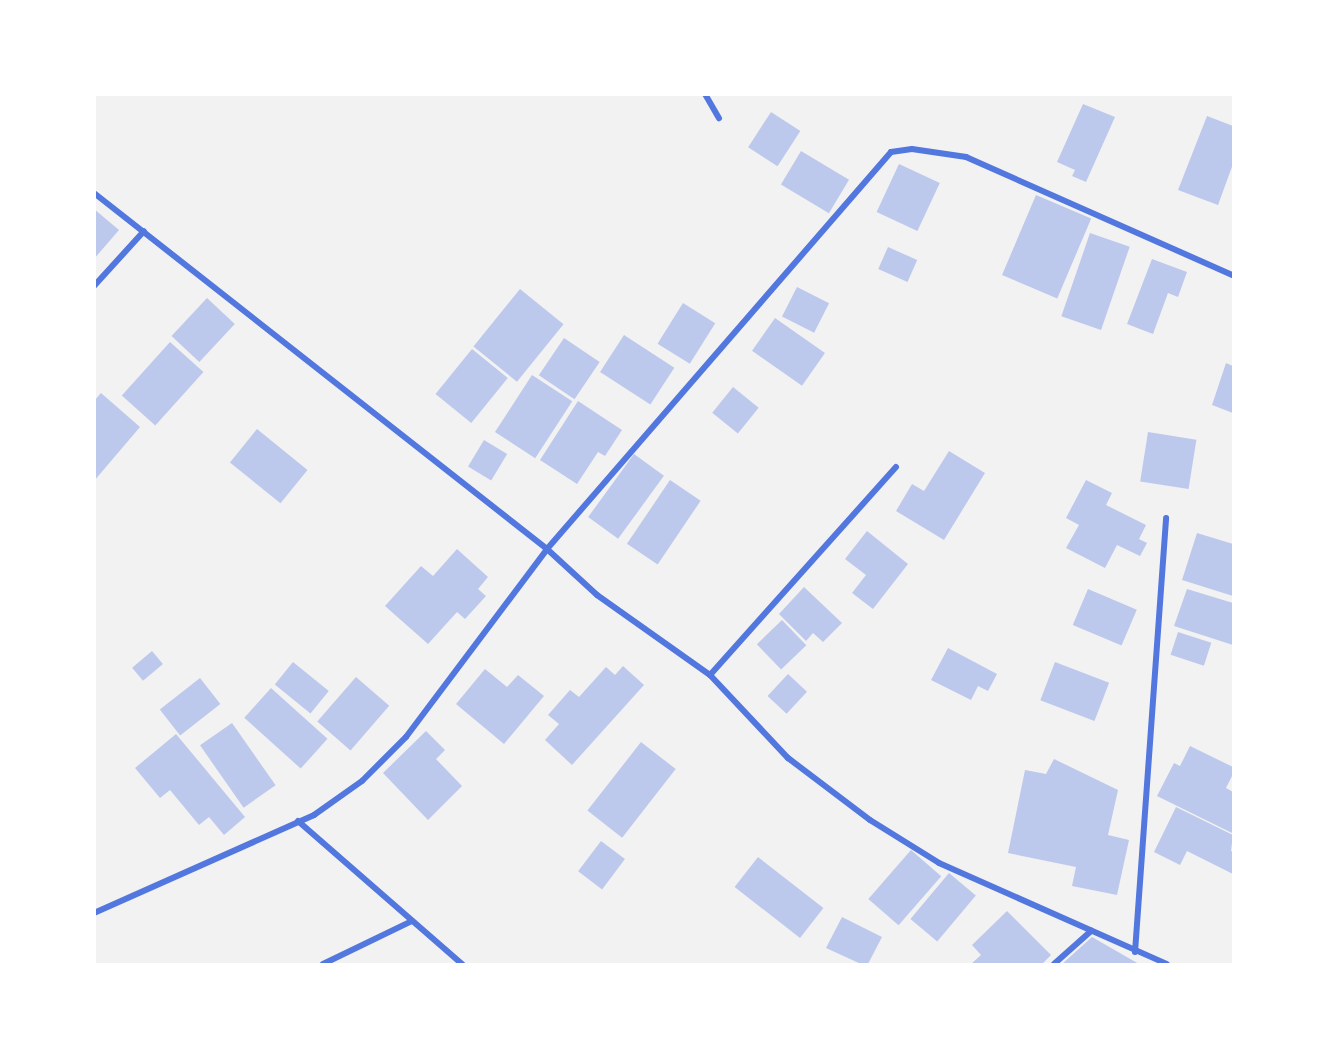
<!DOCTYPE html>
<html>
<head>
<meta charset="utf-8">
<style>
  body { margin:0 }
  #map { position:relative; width:1328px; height:1059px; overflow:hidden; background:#f2f2f2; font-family:Spectral,serif }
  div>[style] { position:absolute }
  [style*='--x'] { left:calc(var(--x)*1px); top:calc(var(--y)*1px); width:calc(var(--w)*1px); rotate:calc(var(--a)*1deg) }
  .building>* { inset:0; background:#bdc9ec; transform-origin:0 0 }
  .minor>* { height:6px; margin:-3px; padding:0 3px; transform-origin:3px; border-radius:3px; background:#5277de }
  span { translate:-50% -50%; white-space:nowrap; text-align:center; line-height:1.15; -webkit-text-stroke:5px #fff; paint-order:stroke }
  .frame { position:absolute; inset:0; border:96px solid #fff; pointer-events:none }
</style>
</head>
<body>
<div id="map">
  <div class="building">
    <i style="clip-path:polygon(1083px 104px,1115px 117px,1086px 182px,1072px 176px,1075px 170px,1057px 162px)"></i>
    <i style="left:771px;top:112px;width:35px;height:42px;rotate:33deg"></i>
    <i style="clip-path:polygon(1207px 116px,1233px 126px,1233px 164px,1218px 205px,1178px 190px)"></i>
    <i style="left:801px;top:151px;width:56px;height:39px;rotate:31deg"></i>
    <i style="left:899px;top:164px;width:45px;height:53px;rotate:25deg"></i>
    <i style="left:1036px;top:195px;width:60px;height:87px;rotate:23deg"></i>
    <i style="clip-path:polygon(94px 209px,119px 230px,94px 259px)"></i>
    <i style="left:1090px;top:233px;width:42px;height:88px;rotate:19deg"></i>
    <i style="left:888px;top:247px;width:32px;height:24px;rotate:24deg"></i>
    <i style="clip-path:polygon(1152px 259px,1187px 272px,1178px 297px,1168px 293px,1153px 334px,1127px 324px)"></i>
    <i style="left:797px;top:287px;width:36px;height:33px;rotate:27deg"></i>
    <i style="left:520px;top:289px;width:56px;height:74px;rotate:39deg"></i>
    <i style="left:207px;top:298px;width:38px;height:52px;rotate:43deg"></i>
    <i style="left:683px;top:303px;width:38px;height:48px;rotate:32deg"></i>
    <i style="left:775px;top:318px;width:61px;height:40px;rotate:35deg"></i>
    <i style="left:624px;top:335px;width:60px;height:44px;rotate:33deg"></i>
    <i style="left:564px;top:338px;width:43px;height:45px;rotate:34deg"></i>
    <i style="left:170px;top:342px;width:45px;height:72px;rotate:42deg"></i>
    <i style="left:472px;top:349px;width:46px;height:58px;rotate:39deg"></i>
    <i style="clip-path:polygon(1226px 363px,1233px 366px,1233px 413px,1212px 405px)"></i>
    <i style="left:532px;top:375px;width:48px;height:68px;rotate:33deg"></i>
    <i style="left:733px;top:387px;width:33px;height:33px;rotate:39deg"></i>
    <i style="clip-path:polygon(101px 393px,140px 427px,94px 481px,94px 401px)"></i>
    <i style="clip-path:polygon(578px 401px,622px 430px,605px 456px,598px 452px,577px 484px,540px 460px)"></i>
    <i style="left:257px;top:429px;width:65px;height:43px;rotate:39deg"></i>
    <i style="left:1148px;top:432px;width:49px;height:50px;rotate:9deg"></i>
    <i style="left:484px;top:440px;width:27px;height:31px;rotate:31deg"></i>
    <i style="clip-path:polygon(949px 451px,985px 473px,944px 540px,896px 511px,912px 484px,924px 491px)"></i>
    <i style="left:634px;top:454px;width:37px;height:78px;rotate:36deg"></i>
    <i style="left:670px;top:480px;width:37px;height:77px;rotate:34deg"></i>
    <i style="clip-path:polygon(1086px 480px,1112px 493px,1106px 505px,1146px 525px,1139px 539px,1147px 543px,1140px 556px,1117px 545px,1105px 568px,1066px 548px,1079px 525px,1066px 518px)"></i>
    <i style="clip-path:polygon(867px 531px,908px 564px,873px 609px,852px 593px,866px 575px,845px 559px)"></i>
    <i style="clip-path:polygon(1197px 533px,1233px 544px,1233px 596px,1182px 580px)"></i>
    <i style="clip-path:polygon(457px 549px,488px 577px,478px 589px,486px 596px,465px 619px,457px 612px,428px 644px,385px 606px,421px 566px,433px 576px)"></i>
    <i style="clip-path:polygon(804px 587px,842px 623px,823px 642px,813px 633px,806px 641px,779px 614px)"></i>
    <i style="left:1088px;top:589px;width:53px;height:39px;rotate:23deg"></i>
    <i style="clip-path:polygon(1187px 589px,1233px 603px,1233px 645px,1174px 626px)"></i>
    <i style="left:782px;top:620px;width:35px;height:35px;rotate:46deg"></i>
    <i style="left:1178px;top:632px;width:35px;height:24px;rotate:18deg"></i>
    <i style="clip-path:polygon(948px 648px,997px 674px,988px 691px,978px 686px,971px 700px,931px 680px)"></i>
    <i style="left:152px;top:651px;width:17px;height:26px;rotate:50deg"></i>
    <i style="left:293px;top:662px;width:46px;height:29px;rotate:39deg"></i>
    <i style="left:1055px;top:662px;width:58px;height:41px;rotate:21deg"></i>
    <i style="clip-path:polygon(623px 666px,644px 685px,572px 765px,545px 740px,559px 724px,548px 715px,570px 690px,579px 697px,606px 667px,615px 675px)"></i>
    <i style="clip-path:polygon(485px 669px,507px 687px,518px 675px,544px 696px,504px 744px,456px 704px)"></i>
    <i style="left:788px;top:674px;width:26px;height:30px;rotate:43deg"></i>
    <i style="left:356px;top:677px;width:44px;height:59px;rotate:41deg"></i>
    <i style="left:200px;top:678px;width:33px;height:51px;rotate:52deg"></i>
    <i style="left:271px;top:688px;width:76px;height:40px;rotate:42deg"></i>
    <i style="left:232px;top:723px;width:76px;height:39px;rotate:55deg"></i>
    <i style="clip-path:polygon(426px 731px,445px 750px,436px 759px,462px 786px,428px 820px,383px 773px)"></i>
    <i style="clip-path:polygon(176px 734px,245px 817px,224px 835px,209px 817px,199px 825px,170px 790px,160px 798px,135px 768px)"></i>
    <i style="left:641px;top:742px;width:44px;height:87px;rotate:38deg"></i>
    <i style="clip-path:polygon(1190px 746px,1233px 767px,1233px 774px,1226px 788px,1233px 792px,1232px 833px,1157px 796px,1174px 763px,1180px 766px)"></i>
    <i style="clip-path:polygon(1054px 759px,1118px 790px,1108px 835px,1129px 840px,1117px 895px,1072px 886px,1076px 867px,1008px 853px,1025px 770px,1046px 774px)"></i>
    <i style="clip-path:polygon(1176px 807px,1233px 835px,1231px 851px,1233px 852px,1233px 874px,1187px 851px,1180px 865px,1154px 852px)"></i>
    <i style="left:601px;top:841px;width:30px;height:38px;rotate:37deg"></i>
    <i style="left:911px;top:850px;width:40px;height:65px;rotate:41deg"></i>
    <i style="left:758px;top:857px;width:83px;height:38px;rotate:38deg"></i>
    <i style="left:949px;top:873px;width:35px;height:60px;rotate:40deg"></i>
    <i style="clip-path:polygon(1007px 911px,1051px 955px,1042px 964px,971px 964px,981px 955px,972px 945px)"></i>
    <i style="clip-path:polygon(842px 917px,882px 937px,868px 964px,861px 964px,826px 948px)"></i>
    <i style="clip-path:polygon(1092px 937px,1139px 964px,1062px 964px)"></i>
  </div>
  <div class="minor">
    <i style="--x:705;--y:94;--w:28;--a:60"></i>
    <i style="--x:94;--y:193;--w:576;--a:38.16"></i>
    <i style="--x:547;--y:549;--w:68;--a:42.6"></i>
    <i style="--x:597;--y:595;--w:138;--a:35.3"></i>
    <i style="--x:710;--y:675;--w:114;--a:46.8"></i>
    <i style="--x:788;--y:758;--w:103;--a:37.1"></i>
    <i style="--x:870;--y:820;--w:81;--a:31.9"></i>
    <i style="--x:939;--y:863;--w:249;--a:23.9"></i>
    <i style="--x:94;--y:286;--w:74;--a:-47.7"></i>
    <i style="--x:710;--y:675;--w:279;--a:-48.2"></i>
    <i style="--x:298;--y:821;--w:218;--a:41.1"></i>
    <i style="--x:94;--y:913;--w:241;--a:-24"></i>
    <i style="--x:314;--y:815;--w:59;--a:-35.3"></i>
    <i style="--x:362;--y:781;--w:62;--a:-45"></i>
    <i style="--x:406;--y:737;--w:235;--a:-53.1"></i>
    <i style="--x:547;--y:549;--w:525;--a:-49.09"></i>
    <i style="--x:891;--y:152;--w:21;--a:-8"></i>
    <i style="--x:912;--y:149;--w:55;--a:8.4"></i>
    <i style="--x:966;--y:157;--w:293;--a:23.9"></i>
    <i style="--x:1135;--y:952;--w:435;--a:-85.9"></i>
    <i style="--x:323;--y:964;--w:99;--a:-25.8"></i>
    <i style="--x:1054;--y:964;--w:50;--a:-41.7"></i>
  </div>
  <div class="frame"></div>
</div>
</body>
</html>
